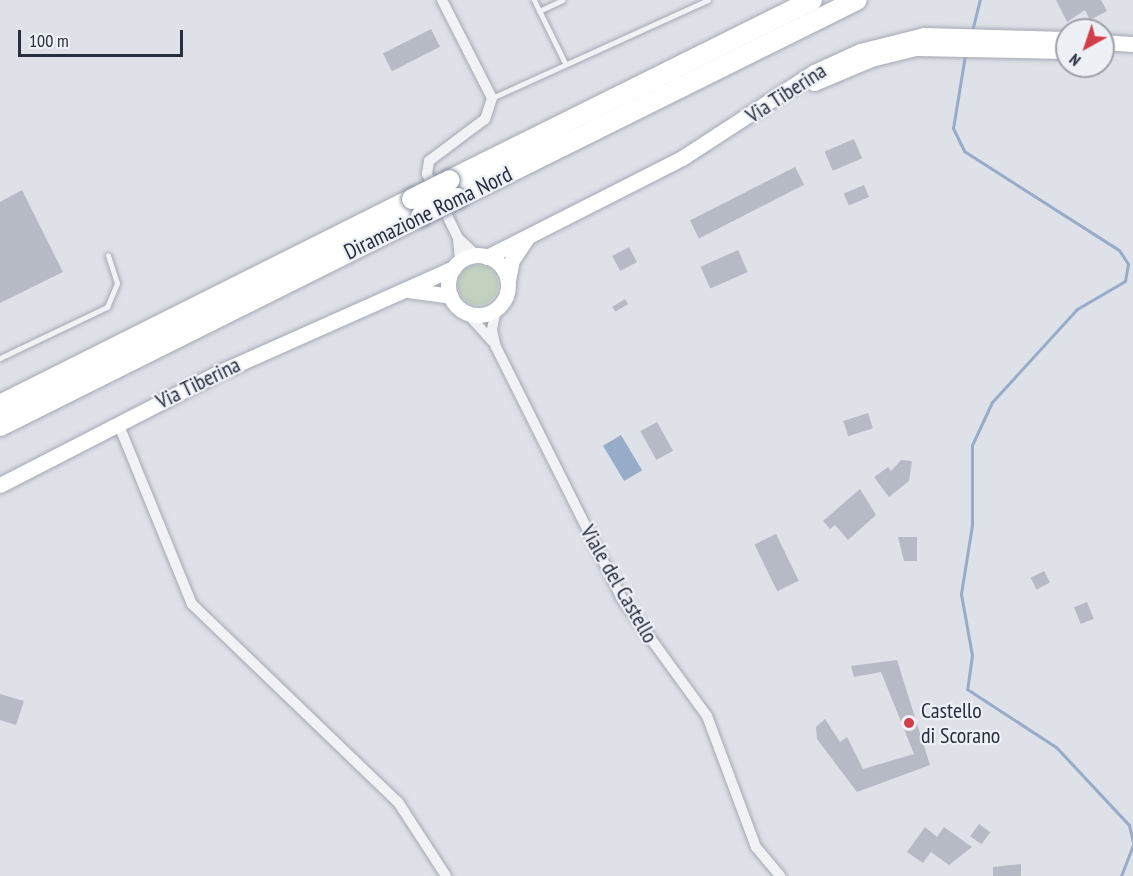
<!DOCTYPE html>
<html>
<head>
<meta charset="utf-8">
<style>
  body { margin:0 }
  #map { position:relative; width:1133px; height:876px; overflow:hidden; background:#dee1e8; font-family:"PT Sans Narrow",sans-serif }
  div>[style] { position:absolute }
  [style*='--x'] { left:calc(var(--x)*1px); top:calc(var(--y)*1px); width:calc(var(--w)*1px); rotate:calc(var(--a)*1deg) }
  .green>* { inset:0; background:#c2d2be }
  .round { border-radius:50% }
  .water>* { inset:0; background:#97acc9; transform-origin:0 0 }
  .stream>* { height:3px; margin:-1.5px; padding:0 1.5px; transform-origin:1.5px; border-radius:1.5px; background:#97acc9 }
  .building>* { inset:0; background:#b5bac5; transform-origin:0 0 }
  .roads { filter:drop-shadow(0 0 2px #a3a8b2) drop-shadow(0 0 2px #a3a8b2) }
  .service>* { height:5px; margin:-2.5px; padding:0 2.5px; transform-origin:2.5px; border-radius:2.5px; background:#f0f2f6 }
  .minor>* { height:10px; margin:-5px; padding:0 5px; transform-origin:5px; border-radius:5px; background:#f0f2f6 }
  .secondary>* { height:15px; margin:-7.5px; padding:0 7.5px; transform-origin:7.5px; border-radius:7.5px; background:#fff }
  .secondary>.ring { margin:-7.5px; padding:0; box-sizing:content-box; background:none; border:15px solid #fff; border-radius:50% }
  .motorway>* { height:20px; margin:-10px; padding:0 10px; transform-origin:10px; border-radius:10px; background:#fff }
  .bridges { filter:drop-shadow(0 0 2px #858d9f) drop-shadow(0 0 2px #858d9f) }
  .motorway-bridge>* { height:20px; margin:-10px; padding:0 10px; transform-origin:10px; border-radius:10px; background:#fff }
  .dots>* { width:16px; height:16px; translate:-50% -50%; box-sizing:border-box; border:3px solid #edf0f5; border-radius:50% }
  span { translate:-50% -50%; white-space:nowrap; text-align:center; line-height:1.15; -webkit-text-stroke:4.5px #edf0f5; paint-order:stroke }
  .street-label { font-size:22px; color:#262e3f }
  .poi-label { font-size:22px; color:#262e3f }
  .left { translate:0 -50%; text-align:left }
  .north { position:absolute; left:1055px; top:18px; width:60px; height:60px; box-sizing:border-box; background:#edf0f5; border:2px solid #9da2ac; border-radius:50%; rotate:220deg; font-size:16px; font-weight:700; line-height:24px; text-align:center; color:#262e3f }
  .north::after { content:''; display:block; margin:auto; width:21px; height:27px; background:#d23e49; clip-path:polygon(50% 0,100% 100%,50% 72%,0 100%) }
  .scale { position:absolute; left:18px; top:30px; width:165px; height:27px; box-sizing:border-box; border:3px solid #262e3f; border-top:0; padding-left:8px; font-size:18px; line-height:21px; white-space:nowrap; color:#262e3f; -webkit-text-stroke:4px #edf0f5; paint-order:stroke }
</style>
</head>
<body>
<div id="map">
  <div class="green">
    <i class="round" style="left:458px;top:265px;width:40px;height:40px"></i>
  </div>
  <div class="water">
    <i style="left:621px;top:435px;width:41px;height:21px;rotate:59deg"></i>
  </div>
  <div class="stream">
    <i style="--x:972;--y:31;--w:32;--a:-76"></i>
    <i style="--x:965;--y:55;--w:74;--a:99.3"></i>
    <i style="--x:953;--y:128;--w:25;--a:64"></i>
    <i style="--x:964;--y:151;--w:184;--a:32.6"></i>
    <i style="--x:1119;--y:250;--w:17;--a:57"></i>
    <i style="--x:1128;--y:264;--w:17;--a:100"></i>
    <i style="--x:1125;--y:281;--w:56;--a:149.7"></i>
    <i style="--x:1077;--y:309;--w:126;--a:132.4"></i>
    <i style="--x:992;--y:402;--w:47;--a:114.9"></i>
    <i style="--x:972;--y:445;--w:80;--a:90"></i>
    <i style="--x:972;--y:525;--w:70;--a:99.1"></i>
    <i style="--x:961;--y:594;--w:62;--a:79.8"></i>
    <i style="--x:972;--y:655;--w:34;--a:98"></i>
    <i style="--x:967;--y:689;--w:106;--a:33.1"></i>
    <i style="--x:1056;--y:747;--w:107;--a:46.9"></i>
    <i style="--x:1129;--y:825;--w:18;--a:77"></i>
    <i style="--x:1121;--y:876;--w:33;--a:-69"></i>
  </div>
  <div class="building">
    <i style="clip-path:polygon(1056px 0,1101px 0,1107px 11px,1090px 20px,1085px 10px,1067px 22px)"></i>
    <i style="left:431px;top:29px;width:20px;height:54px;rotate:63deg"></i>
    <i style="left:854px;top:139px;width:21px;height:32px;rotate:67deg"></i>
    <i style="left:795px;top:167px;width:20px;height:118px;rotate:63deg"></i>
    <i style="left:864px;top:185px;width:13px;height:22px;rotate:67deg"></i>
    <i style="clip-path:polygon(22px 190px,63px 272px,0 303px,0 202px)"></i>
    <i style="left:629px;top:247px;width:17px;height:19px;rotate:62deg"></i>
    <i style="left:738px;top:250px;width:24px;height:41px;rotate:66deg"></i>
    <i style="left:625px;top:299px;width:6px;height:15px;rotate:59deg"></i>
    <i style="left:868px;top:413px;width:16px;height:26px;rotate:72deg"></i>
    <i style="left:657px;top:422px;width:33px;height:19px;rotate:61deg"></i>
    <i style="clip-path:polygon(901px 460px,912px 461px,909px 481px,889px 497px,874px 477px,888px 467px,891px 471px)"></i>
    <i style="clip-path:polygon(860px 489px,876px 515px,848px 540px,835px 525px,830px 529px,823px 521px)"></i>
    <i style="left:776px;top:534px;width:52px;height:24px;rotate:64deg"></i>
    <i style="clip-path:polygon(898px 537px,917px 537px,917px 561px,904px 561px)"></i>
    <i style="left:1044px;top:571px;width:13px;height:15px;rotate:63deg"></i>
    <i style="left:1087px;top:602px;width:18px;height:14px;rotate:68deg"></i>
    <i style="clip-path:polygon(897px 660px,930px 765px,857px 792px,817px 739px,816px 727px,825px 719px,840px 742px,847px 737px,863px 769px,914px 754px,881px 672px,854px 677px,851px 666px)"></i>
    <i style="clip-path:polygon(0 694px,24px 701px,16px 725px,0 720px)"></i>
    <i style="left:979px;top:824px;width:14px;height:15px;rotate:36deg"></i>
    <i style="clip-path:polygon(925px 827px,937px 837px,944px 827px,972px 847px,949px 865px,931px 852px,923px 863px,907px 852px)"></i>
    <i style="clip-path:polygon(1021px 864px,1021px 876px,993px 876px,993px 867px)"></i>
  </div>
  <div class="roads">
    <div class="service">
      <i style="--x:534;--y:0;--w:70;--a:63.8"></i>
      <i style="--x:539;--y:11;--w:26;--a:-25"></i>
      <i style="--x:492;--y:98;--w:237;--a:-24.4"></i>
      <i style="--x:0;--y:358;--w:119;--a:-25.5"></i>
      <i style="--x:107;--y:307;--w:26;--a:-67"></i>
      <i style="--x:117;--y:283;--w:29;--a:-108"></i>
    </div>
    <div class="minor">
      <i style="--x:442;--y:0;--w:110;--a:63"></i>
      <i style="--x:492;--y:98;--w:22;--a:108"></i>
      <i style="--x:485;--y:119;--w:70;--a:143.1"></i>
      <i style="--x:429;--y:161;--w:13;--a:99"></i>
      <i style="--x:427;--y:174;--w:71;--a:64.2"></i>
      <i style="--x:458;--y:238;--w:24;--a:85"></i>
      <i style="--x:458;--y:238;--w:25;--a:43"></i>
      <i style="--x:496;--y:309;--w:21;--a:101"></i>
      <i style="--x:492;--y:330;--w:17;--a:77"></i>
      <i style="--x:496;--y:347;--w:282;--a:63.4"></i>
      <i style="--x:622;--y:599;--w:145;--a:54"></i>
      <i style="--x:707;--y:716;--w:140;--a:69.5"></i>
      <i style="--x:756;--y:847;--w:38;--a:50"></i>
      <i style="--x:466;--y:312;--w:40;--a:48"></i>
      <i style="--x:118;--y:423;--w:196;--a:67.8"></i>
      <i style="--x:192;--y:604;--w:286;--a:43.9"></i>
      <i style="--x:398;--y:802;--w:88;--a:57"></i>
    </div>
    <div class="secondary">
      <i style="--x:1103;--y:42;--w:30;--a:4"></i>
      <i style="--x:814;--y:83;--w:62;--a:-22.8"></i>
      <i style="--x:871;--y:59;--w:45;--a:-14"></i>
      <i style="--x:915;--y:48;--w:152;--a:1.1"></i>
      <i class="ring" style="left:448px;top:255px;width:45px;height:45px"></i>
      <i style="--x:487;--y:257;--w:219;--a:-26.9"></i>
      <i style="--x:682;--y:158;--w:158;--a:-33.1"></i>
      <i style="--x:814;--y:72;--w:51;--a:-24.5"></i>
      <i style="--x:860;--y:51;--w:66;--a:-14"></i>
      <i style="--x:924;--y:35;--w:143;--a:1.6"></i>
      <i style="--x:508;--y:280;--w:20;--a:-79"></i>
      <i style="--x:512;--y:260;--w:27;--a:-56"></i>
      <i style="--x:408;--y:290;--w:43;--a:7.9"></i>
      <i style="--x:0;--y:485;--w:247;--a:-27.2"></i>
      <i style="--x:220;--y:372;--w:256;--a:-24"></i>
    </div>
    <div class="motorway">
      <i style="--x:450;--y:180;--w:404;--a:-26.4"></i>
      <i style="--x:458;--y:198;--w:445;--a:-26.4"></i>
      <i style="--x:0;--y:405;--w:461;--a:-26.6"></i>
      <i style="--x:0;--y:426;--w:470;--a:-26.5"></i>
    </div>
  </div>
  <div class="bridges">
    <div class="motorway-bridge">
      <i style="--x:412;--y:199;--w:42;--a:-26.6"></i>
      <i style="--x:421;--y:216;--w:41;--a:-25.9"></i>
    </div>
  </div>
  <div class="dots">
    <i style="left:909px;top:723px;background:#d23e49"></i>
  </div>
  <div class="street-label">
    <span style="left:786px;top:93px;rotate:-33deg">Via Tiberina</span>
    <span style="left:428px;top:213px;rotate:-26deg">Diramazione Roma Nord</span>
    <span style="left:198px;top:383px;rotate:-26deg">Via Tiberina</span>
    <span style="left:619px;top:584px;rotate:60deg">Viale del Castello</span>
  </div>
  <div class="poi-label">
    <span class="left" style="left:921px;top:723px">Castello<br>di Scorano</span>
  </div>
  <div class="north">N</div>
  <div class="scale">100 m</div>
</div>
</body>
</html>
